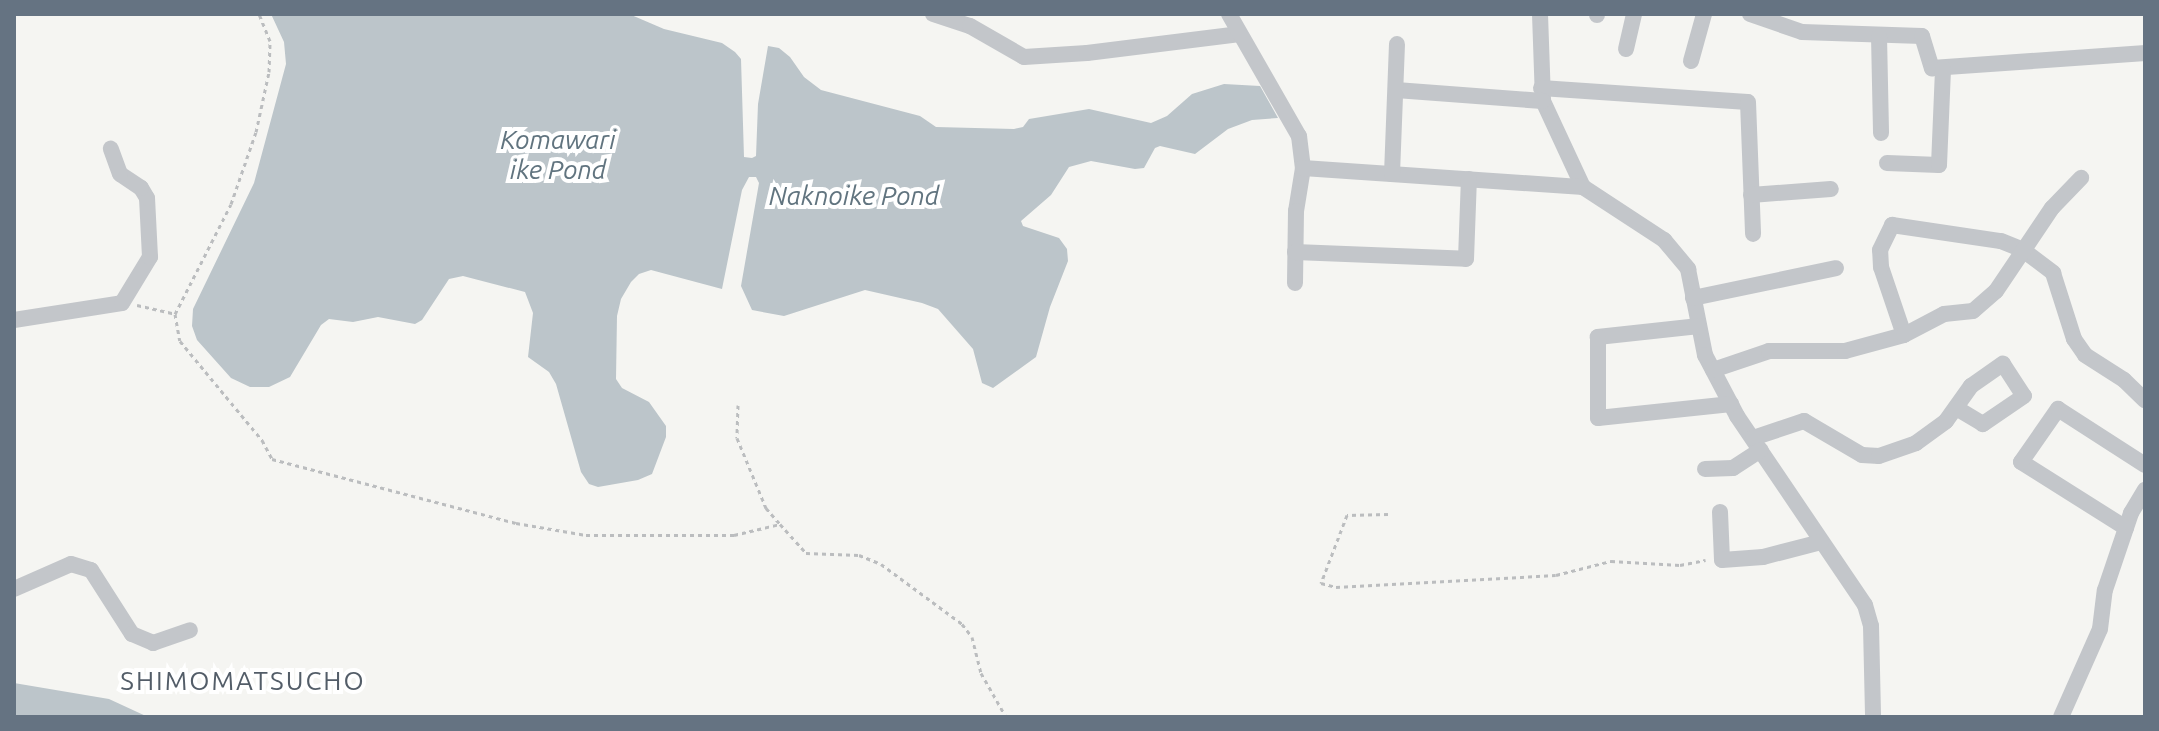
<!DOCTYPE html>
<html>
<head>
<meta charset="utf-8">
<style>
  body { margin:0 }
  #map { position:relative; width:2159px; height:731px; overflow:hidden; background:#f5f5f2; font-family:Ubuntu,sans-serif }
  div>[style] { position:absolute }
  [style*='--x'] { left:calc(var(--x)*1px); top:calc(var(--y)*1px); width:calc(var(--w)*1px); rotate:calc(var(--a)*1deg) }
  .water>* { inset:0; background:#bcc5ca }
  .path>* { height:3px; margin-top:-1.5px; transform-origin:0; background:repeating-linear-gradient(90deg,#bbbdbf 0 4px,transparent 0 8px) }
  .street>* { height:16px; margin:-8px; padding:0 8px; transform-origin:8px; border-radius:8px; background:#c3c6ca }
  span { translate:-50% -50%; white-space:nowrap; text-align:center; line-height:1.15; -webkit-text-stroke:8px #fff; paint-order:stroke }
  .water-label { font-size:26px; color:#61747f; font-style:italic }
  .neighbourhood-label { font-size:26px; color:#535d68; letter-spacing:2px }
  .frame { position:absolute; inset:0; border:16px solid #657382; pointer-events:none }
</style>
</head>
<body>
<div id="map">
  <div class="water">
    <i style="clip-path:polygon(271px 14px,629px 14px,664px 29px,722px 43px,735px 52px,741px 59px,744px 157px,752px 158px,756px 156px,758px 104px,768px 46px,779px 48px,790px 57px,804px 77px,821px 90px,920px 116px,936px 127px,1014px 129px,1023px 127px,1029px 119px,1089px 109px,1151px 123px,1167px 116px,1192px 94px,1224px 84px,1260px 86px,1278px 118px,1252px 120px,1228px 129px,1195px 154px,1160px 146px,1155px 148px,1144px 168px,1135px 169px,1091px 161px,1069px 167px,1051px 195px,1021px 221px,1023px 226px,1059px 238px,1067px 249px,1068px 261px,1050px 307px,1036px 357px,993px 388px,982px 383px,973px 349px,938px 309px,922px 303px,865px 290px,784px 316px,752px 310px,741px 286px,759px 183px,756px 177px,749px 177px,742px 190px,722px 289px,651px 270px,639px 274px,631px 282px,621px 299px,617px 316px,616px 379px,622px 388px,649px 402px,666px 426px,666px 437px,652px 474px,638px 480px,598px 487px,589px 484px,581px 472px,556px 384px,549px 372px,528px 357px,533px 313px,525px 292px,463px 276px,449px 279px,422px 320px,415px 324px,378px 317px,353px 322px,329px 319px,321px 325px,290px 377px,269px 387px,250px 387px,231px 378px,197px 340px,192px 326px,193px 309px,254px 183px,286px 64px,284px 42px)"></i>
    <i style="clip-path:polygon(14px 683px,109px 699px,148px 717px,14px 717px)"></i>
  </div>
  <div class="path">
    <i style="--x:137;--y:305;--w:39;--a:13"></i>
    <i style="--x:175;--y:314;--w:123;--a:-63"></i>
    <i style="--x:231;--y:204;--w:76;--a:-70.9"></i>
    <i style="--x:256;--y:132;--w:61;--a:-77.8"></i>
    <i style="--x:269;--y:72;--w:31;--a:-88"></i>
    <i style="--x:270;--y:41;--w:29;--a:-112"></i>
    <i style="--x:175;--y:314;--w:27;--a:80"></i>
    <i style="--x:180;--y:341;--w:129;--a:50.4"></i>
    <i style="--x:262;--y:440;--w:21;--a:62"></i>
    <i style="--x:272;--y:459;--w:252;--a:14.7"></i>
    <i style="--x:516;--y:523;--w:71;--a:9.7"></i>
    <i style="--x:586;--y:535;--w:148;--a:0"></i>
    <i style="--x:734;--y:535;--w:47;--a:-13.4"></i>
    <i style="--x:780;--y:524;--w:39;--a:48"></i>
    <i style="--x:806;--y:553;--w:53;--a:2.2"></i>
    <i style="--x:859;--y:555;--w:24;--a:22"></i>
    <i style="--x:881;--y:564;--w:101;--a:36.5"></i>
    <i style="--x:962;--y:624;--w:16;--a:52"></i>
    <i style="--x:972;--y:637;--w:37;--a:76"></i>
    <i style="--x:981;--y:673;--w:51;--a:60.4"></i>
    <i style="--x:738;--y:405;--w:33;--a:92"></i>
    <i style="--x:737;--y:438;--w:76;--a:67.5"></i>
    <i style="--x:766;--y:508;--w:21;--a:49"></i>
    <i style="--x:1388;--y:514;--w:41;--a:178.6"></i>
    <i style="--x:1347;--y:515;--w:73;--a:110.9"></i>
    <i style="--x:1321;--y:583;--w:16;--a:15"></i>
    <i style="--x:1336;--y:587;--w:220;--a:-3.1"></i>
    <i style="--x:1556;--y:575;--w:57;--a:-14.3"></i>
    <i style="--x:1611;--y:561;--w:69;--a:3.3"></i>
    <i style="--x:1680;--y:565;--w:26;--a:-11"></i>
  </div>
  <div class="street">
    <i style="--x:933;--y:14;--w:39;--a:18"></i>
    <i style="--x:970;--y:26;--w:62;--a:29.9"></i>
    <i style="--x:1024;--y:57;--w:63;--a:-3.6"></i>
    <i style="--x:1087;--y:53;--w:154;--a:-7.1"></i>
    <i style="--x:1229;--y:14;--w:141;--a:60.2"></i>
    <i style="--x:1299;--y:136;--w:32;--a:83"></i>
    <i style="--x:1303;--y:168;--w:44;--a:99.2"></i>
    <i style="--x:1296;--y:211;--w:72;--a:90.8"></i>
    <i style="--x:1540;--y:14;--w:87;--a:88"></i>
    <i style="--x:1543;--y:101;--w:95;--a:65.1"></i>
    <i style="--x:1583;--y:187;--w:97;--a:33.2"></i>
    <i style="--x:1664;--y:240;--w:38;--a:50"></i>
    <i style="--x:1688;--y:269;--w:88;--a:78.8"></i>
    <i style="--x:1705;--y:355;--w:69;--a:62.3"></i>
    <i style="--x:1737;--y:416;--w:228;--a:55.9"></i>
    <i style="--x:1865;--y:605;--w:22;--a:74"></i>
    <i style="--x:1871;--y:626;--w:91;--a:88.7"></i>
    <i style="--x:1750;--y:14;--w:55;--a:19.1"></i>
    <i style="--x:1802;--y:32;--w:120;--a:1.9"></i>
    <i style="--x:1922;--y:36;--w:34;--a:73"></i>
    <i style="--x:1932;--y:68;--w:214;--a:-4"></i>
    <i style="--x:1597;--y:15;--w:1;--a:-90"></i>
    <i style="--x:1879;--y:36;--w:97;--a:88.8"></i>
    <i style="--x:1626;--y:49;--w:36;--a:-77"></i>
    <i style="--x:1691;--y:61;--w:49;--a:-74.5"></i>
    <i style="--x:1541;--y:88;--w:207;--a:3.9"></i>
    <i style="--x:1748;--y:102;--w:132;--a:87.8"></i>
    <i style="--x:1396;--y:90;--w:147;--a:4.3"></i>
    <i style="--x:1887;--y:163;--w:52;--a:2.2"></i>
    <i style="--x:1939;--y:165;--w:97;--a:-87.6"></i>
    <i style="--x:1303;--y:168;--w:281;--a:3.9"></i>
    <i style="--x:1392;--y:174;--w:130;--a:-87.8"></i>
    <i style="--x:1751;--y:195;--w:80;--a:-4.3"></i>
    <i style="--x:1295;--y:252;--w:171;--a:2.3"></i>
    <i style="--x:1466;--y:259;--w:80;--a:-87.9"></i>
    <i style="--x:1693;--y:298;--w:146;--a:-11.8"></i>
    <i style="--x:14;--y:320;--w:109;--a:-8.9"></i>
    <i style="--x:122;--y:303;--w:54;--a:-58.7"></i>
    <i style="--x:150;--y:257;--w:59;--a:-92.9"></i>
    <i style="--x:147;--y:198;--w:12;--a:-121"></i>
    <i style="--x:141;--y:188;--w:25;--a:-146"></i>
    <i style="--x:120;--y:174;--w:27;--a:-110"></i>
    <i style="--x:1699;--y:326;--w:102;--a:173.8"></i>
    <i style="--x:1598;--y:337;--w:81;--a:90"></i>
    <i style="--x:1598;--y:418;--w:134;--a:-6"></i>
    <i style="--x:1904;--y:335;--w:72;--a:-108.7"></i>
    <i style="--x:1881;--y:267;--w:17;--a:-93"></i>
    <i style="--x:1880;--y:250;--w:28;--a:-64"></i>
    <i style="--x:1892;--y:225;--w:110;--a:8.4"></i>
    <i style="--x:2001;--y:241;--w:24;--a:22"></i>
    <i style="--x:2023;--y:250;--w:38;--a:37"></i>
    <i style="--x:2053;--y:273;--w:69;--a:72.3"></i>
    <i style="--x:2074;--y:339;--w:19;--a:55"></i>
    <i style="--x:2085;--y:355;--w:46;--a:32.7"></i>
    <i style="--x:2124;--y:380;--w:29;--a:44"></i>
    <i style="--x:1713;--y:370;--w:59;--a:-18.7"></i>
    <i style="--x:1769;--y:351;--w:76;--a:0"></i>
    <i style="--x:1845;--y:351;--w:61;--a:-15.2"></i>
    <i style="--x:1904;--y:335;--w:45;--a:-27.7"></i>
    <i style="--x:1944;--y:314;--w:29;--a:-6"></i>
    <i style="--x:1973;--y:311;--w:30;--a:-41"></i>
    <i style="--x:1996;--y:291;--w:100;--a:-56"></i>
    <i style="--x:2052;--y:208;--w:42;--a:-46"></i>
    <i style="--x:1753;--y:438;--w:54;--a:-18.4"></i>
    <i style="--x:1804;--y:421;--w:67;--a:30.4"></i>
    <i style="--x:1862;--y:455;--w:17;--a:3"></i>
    <i style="--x:1879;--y:456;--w:39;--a:-19"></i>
    <i style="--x:1916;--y:443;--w:37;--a:-36"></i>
    <i style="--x:1946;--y:421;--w:43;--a:-54.5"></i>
    <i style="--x:1971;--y:386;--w:39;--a:-35"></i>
    <i style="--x:2003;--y:364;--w:38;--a:57"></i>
    <i style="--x:2024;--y:396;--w:50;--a:145.7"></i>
    <i style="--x:1983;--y:424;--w:31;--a:-149"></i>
    <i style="--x:1705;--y:469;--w:28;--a:-2"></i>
    <i style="--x:1733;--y:468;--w:33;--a:-33"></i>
    <i style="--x:1720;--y:512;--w:48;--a:87.6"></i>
    <i style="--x:1722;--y:560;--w:41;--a:-4.2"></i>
    <i style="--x:1763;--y:557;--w:60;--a:-14.5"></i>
    <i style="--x:2126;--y:528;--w:124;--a:-147.8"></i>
    <i style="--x:2021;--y:462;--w:65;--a:-55.1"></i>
    <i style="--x:2058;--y:409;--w:103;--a:32.8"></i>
    <i style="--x:14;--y:589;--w:62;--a:-23.7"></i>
    <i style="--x:71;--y:564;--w:21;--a:17"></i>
    <i style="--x:91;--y:570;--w:76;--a:57.4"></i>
    <i style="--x:132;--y:634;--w:23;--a:23"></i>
    <i style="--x:153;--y:643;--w:39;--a:-19"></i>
    <i style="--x:2061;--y:717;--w:96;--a:-66.1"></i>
    <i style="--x:2100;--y:629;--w:39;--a:-83"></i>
    <i style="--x:2105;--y:590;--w:81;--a:-71.3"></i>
    <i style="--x:2131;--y:513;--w:27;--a:-59"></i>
  </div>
  <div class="water-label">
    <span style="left:558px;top:155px">Komawari<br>ike Pond</span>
    <span style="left:854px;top:196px">Naknoike Pond</span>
  </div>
  <div class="neighbourhood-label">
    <span style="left:243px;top:681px">SHIMOMATSUCHO</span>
  </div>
  <div class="frame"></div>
</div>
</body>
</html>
